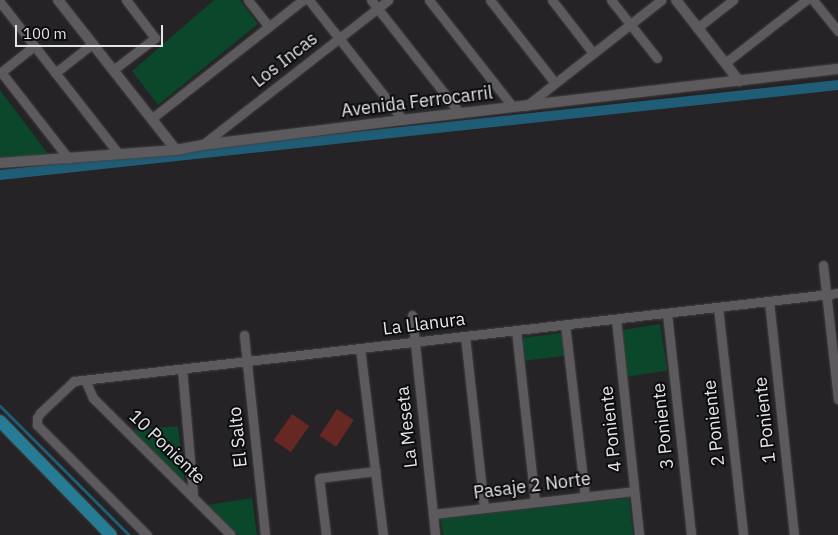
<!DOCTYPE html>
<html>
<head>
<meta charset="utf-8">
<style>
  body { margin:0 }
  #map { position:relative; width:838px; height:535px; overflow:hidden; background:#252325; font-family:"IBM Plex Sans",sans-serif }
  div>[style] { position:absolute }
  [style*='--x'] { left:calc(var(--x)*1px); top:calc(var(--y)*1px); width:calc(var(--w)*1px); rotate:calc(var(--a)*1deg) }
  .green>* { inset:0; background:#0a472b; transform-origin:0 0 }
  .stream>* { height:3px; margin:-1.5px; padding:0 1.5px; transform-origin:1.5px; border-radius:1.5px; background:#1f5c76 }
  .canal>* { height:10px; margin:-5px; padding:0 5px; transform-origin:5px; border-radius:5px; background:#1f5c76 }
  .building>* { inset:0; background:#672723; transform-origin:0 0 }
  .roads { filter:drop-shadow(0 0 1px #424042) drop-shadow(0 0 1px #424042) }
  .minor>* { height:9px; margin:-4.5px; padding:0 4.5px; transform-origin:4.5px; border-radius:4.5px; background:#5d5a5d }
  .tertiary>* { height:10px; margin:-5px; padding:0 5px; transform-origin:5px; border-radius:5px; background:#5d5a5d }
  .primary>* { height:12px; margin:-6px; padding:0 6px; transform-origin:6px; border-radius:6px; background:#267b95 }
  span { translate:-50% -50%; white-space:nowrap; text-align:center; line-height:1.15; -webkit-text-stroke:4px #0d0c0e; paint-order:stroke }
  .street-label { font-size:18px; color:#e6e4e6 }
  .scale { position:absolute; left:15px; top:25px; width:148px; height:22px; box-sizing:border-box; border:2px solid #e6e4e6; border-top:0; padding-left:6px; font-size:15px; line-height:18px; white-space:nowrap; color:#e6e4e6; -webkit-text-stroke:4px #0d0c0e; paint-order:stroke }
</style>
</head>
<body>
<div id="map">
  <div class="green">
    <i style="clip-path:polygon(214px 0,240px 0,258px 24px,158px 105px,132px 71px)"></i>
    <i style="clip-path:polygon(0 90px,48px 154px,0 159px)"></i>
    <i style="left:660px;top:324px;width:47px;height:41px;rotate:81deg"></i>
    <i style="left:562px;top:333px;width:23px;height:40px;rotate:83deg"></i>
    <i style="clip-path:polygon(178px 426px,185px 484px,133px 430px)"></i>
    <i style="clip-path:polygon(252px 498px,257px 535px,238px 535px,208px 505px)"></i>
    <i style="clip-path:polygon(629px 498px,633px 535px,443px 535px,441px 519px)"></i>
  </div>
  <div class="stream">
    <i style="--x:0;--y:406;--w:182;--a:45"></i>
  </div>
  <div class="canal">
    <i style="--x:0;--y:175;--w:843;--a:-6.13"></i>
  </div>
  <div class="building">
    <i style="left:337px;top:409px;width:20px;height:32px;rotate:33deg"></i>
    <i style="left:292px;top:414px;width:21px;height:32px;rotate:35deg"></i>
  </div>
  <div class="roads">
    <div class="minor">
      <i style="--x:248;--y:0;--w:34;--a:52"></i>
      <i style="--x:309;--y:0;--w:152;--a:51.9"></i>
      <i style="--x:371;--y:0;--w:144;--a:51.8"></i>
      <i style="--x:429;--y:0;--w:136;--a:51.9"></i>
      <i style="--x:490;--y:0;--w:105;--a:51.9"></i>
      <i style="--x:552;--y:0;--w:67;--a:52.3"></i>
      <i style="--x:611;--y:0;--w:74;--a:51.6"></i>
      <i style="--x:813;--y:0;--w:40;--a:51"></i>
      <i style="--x:0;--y:2;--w:192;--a:52"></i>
      <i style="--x:697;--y:28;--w:46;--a:-37.9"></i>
      <i style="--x:725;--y:63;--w:103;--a:-37.9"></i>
      <i style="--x:113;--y:70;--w:53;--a:-37.3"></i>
      <i style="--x:155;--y:38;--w:48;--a:-127.3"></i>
      <i style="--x:1;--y:72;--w:110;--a:52"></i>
      <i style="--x:0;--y:73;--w:43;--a:-38.5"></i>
      <i style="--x:55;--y:73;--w:47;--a:-38.1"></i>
      <i style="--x:526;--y:106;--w:172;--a:-38.1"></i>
      <i style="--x:151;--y:119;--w:193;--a:-38.1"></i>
      <i style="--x:202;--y:145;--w:236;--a:-37.9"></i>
      <i style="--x:823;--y:265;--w:135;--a:83.6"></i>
      <i style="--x:769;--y:301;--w:235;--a:83.9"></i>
      <i style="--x:718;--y:307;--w:229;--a:83.7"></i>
      <i style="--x:667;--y:313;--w:223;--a:83.8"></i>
      <i style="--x:412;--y:315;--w:221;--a:84"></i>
      <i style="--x:616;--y:319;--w:217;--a:83.9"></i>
      <i style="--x:565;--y:324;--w:173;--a:83.4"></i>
      <i style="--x:516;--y:330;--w:173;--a:83.7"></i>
      <i style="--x:244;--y:335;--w:201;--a:84"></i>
      <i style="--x:465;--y:336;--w:173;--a:83.7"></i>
      <i style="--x:360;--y:348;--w:188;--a:83"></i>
      <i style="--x:182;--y:369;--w:126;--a:85"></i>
      <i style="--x:85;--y:380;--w:20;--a:66"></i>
      <i style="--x:93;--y:398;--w:194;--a:44.8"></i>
      <i style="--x:433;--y:514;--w:202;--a:-6.5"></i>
      <i style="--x:147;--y:535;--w:156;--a:-135"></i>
      <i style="--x:37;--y:425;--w:7;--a:-90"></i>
      <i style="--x:37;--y:418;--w:6;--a:-59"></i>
      <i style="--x:40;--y:413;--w:47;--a:-43.3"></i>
      <i style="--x:74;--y:381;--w:769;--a:-6.57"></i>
      <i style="--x:326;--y:535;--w:57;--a:-97"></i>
      <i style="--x:319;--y:478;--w:57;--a:-7"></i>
    </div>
    <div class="tertiary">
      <i style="--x:58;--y:0;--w:191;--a:51.8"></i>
      <i style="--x:676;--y:0;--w:103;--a:52.1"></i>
      <i style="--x:0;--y:163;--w:176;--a:-4.2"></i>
      <i style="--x:176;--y:150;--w:26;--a:-11"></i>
      <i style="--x:202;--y:145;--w:203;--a:-7.1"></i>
      <i style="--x:403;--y:120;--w:438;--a:-6.7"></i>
    </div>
    <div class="primary">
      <i style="--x:0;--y:421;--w:159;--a:45.8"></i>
    </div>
  </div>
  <div class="street-label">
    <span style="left:285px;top:60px;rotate:-38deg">Los Incas</span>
    <span style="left:417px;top:102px;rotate:-7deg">Avenida Ferrocarril</span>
    <span style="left:424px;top:324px;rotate:-7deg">La Llanura</span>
    <span style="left:765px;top:420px;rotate:-96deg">1 Poniente</span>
    <span style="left:714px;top:423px;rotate:-96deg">2 Poniente</span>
    <span style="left:663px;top:426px;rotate:-96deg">3 Poniente</span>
    <span style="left:407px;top:427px;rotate:-96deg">La Meseta</span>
    <span style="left:611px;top:429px;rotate:-96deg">4 Poniente</span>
    <span style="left:238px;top:437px;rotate:-96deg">El Salto</span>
    <span style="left:167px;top:447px;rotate:44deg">10 Poniente</span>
    <span style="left:532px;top:486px;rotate:-7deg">Pasaje 2 Norte</span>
  </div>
  <div class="scale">100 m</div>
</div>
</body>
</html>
